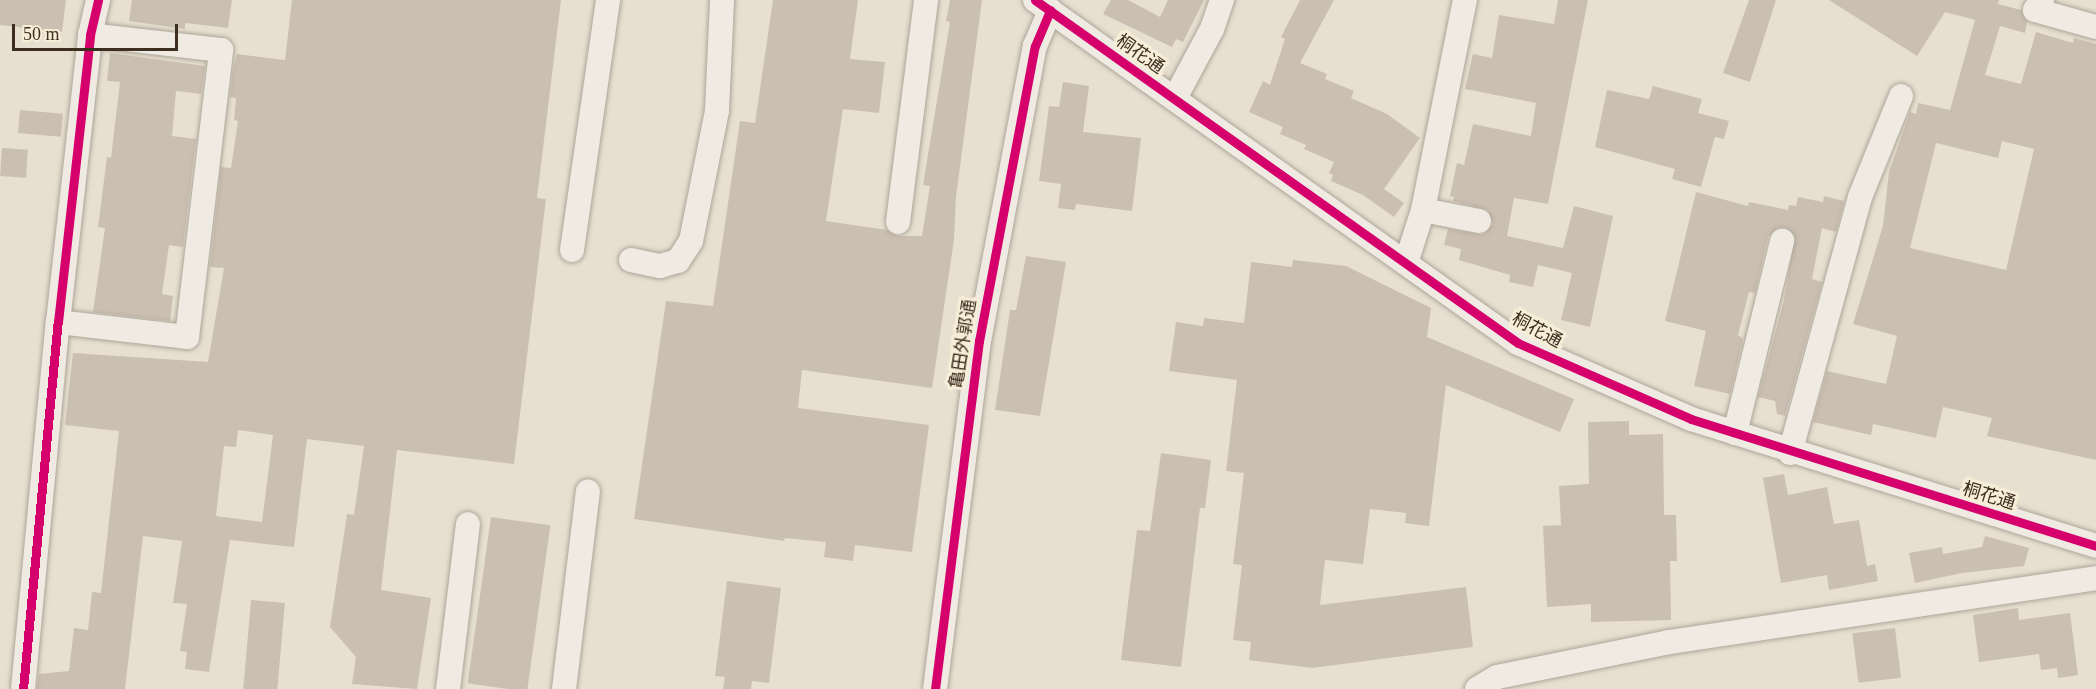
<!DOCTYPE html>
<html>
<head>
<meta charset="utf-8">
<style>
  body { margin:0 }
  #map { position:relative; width:2096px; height:689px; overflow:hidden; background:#e7e0d1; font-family:"Times New Roman","Noto Sans JP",serif }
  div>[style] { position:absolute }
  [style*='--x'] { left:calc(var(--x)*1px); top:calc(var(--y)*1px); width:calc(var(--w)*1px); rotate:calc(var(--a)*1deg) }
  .building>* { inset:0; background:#cbbfb2; transform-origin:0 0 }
  .roads { filter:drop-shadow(0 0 2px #ada599) drop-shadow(0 0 2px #ada599) }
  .minor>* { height:24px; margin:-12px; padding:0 12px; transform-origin:12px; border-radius:12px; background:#efebe3 }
  .cycleway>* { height:9px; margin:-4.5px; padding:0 4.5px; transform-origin:4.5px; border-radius:4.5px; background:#d6006c }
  span { translate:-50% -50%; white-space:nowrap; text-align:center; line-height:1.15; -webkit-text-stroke:6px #f7eed8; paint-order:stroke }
  .street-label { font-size:18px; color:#3d2e20 }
  .scale { position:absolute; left:12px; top:24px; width:166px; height:27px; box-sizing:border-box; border:3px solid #3d2e20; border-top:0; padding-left:8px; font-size:18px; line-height:21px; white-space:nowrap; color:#3d2e20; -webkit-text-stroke:4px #f7eed8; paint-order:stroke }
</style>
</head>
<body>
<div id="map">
  <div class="building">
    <i style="clip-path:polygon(0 0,66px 0,62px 32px,0 25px)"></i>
    <i style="clip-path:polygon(132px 0,232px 0,228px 28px,185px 23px,185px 29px,129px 21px)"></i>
    <i style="clip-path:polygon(evenodd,292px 0,561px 0,537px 198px,546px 199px,514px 464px,397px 450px,381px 590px,431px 598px,417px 689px,352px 684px,356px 657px,330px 627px,347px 514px,354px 515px,364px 446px,307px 439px,294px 547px,230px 540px,209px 672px,185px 669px,187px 652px,180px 651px,187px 604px,173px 603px,182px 541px,143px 536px,125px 689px,37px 689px,39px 674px,69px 671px,74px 628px,88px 630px,92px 592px,101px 593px,119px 431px,65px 425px,73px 353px,208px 362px,224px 268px,210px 267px,221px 167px,231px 168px,238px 121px,234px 120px,236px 98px,230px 97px,233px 70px,237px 54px,285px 60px,292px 0,238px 430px,273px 435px,262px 522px,216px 516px,224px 446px,236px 447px,238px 430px)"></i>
    <i style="clip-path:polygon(773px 0,858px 0,850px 59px,885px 62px,879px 113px,843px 109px,826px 221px,887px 230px,897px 236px,922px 236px,930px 186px,923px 185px,950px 22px,946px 21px,950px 0,982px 0,956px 197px,954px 240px,932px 388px,802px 370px,798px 408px,929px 425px,912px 552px,855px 545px,853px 561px,824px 557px,826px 542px,785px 538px,784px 541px,634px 519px,666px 301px,713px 306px,740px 121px,755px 123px)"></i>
    <i style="clip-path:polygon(1111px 0,1128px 0,1160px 17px,1168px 0,1204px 0,1183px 42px,1176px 39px,1172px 47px,1103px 14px)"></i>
    <i style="clip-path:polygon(1300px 0,1334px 0,1300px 63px,1327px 74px,1325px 79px,1354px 91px,1351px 98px,1387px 114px,1420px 138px,1384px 189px,1404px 203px,1394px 217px,1363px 195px,1331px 181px,1333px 175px,1329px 173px,1334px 162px,1304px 149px,1306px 145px,1280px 134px,1283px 127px,1249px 112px,1263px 81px,1270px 85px,1285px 39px,1281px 37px)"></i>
    <i style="clip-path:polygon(1558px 0,1588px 0,1548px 204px,1514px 198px,1507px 236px,1563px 248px,1574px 206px,1613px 216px,1590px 327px,1561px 320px,1572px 273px,1538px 265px,1533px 287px,1509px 282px,1510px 275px,1459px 260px,1461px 249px,1444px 245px,1448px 229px,1483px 235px,1493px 224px,1488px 210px,1453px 201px,1454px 197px,1450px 196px,1457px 163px,1464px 165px,1473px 124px,1531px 136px,1536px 103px,1465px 89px,1473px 54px,1492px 58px,1499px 15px,1554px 24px)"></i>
    <i style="clip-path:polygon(1749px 0,1776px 0,1750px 82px,1723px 73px)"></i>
    <i style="clip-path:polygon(evenodd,1829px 0,1999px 0,1998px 4px,2021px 10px,2027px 22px,2025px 33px,2000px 26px,1985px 75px,2021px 84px,2036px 32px,2073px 43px,2074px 38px,2096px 44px,2096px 460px,1987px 436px,1992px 418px,1943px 407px,1936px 438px,1873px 424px,1871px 435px,1813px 422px,1827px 371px,1886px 384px,1897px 336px,1853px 324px,1883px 226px,1889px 172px,1910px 112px,1916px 114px,1918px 103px,1950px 110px,1975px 20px,1945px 12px,1917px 56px,1829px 0,2002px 141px,2034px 149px,2006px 270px,1910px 248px,1936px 143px,1998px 158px,2002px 141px)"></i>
    <i style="clip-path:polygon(110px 53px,205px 66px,201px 94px,176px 91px,172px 136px,196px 139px,183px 247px,169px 245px,162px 294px,173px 296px,170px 321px,93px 312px,105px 228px,98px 227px,107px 157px,111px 158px,120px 82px,107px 81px)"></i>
    <i style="clip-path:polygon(1063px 82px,1089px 86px,1083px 132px,1141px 138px,1132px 211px,1076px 204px,1075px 210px,1058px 208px,1061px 184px,1039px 181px,1049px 106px,1059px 107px)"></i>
    <i style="clip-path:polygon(1653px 86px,1702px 99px,1698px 113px,1729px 121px,1724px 139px,1715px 137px,1701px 187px,1672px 179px,1675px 169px,1595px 147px,1607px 90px,1649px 99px)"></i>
    <i style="left:20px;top:110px;width:43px;height:23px;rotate:5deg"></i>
    <i style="left:2px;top:148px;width:26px;height:28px;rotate:4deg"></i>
    <i style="clip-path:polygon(1696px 192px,1748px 206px,1749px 202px,1788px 210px,1789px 205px,1796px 206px,1798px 197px,1823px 202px,1824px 196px,1844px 201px,1836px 232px,1822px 228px,1812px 279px,1822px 282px,1785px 416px,1777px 414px,1775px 401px,1758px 397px,1784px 300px,1795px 236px,1785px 227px,1777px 228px,1768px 237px,1755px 293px,1749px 292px,1738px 335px,1743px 339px,1730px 394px,1694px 386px,1706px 331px,1665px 321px)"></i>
    <i style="clip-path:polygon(1026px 256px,1066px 262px,1040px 416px,995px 410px,1010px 310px,1016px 310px)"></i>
    <i style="clip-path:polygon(1293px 260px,1346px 266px,1431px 308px,1427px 337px,1574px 399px,1560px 432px,1446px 385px,1429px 526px,1405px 523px,1406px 513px,1370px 509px,1363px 564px,1325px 560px,1320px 605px,1466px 587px,1473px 647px,1312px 668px,1249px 660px,1251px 642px,1233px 640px,1242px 565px,1233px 564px,1244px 473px,1226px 471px,1237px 380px,1169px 371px,1176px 322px,1203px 326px,1204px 318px,1244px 323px,1251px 262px,1292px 267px)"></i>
    <i style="clip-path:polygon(1629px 421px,1629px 435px,1663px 434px,1664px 515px,1676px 515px,1677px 561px,1670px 561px,1671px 620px,1591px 622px,1591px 604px,1547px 607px,1543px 526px,1561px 525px,1559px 486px,1589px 484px,1588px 422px)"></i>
    <i style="clip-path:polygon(1161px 453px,1211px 460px,1205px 508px,1200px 508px,1181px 667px,1121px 660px,1137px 530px,1150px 531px)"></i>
    <i style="clip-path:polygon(1784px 474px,1788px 495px,1827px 487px,1834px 524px,1859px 520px,1867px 566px,1875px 564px,1878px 581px,1829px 590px,1827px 575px,1781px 583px,1763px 478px)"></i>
    <i style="left:491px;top:517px;width:60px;height:168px;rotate:8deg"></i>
    <i style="clip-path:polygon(1985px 536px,2029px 548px,2024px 566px,1962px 573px,1915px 583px,1909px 553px,1942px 547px,1943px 554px,1982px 547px)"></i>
    <i style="clip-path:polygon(727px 581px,781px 588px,769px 683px,752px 681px,751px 689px,723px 689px,725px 677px,715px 676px)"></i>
    <i style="left:251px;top:600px;width:34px;height:89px;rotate:5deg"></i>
    <i style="clip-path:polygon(2018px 608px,2019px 620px,2070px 613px,2078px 675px,2058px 678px,2057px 668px,2041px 670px,2039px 654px,1979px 662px,1973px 615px)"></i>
    <i style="left:1895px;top:628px;width:50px;height:43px;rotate:83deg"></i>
  </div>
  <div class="roads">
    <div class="minor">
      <i style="--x:1035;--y:0;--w:592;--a:35.38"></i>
      <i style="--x:1518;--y:343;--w:189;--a:23.7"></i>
      <i style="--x:1691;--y:419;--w:424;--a:17.4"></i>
      <i style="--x:2042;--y:0;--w:12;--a:125"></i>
      <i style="--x:2035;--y:10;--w:63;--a:15.6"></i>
      <i style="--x:1175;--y:98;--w:78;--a:-61.8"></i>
      <i style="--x:1212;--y:29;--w:31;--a:-71"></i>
      <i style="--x:1423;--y:210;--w:57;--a:11.1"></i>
      <i style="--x:898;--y:222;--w:224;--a:-82.8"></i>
      <i style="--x:572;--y:250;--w:253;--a:-81.8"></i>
      <i style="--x:631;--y:260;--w:30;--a:12"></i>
      <i style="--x:660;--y:266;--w:19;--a:-16"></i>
      <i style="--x:678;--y:261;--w:24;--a:-57"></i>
      <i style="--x:691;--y:241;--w:133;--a:-78.7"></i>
      <i style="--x:717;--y:111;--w:111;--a:-87.4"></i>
      <i style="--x:1406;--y:263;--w:56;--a:-72.2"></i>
      <i style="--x:1423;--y:210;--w:214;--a:-78.7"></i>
      <i style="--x:58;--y:322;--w:130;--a:6.6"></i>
      <i style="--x:187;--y:337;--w:289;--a:-83.2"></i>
      <i style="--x:221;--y:50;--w:132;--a:-173.5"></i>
      <i style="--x:1735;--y:433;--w:198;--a:-76.2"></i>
      <i style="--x:1790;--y:453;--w:265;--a:-74.7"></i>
      <i style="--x:1860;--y:197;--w:109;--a:-67.9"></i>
      <i style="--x:23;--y:689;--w:369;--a:-84.6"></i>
      <i style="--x:58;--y:322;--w:289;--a:-83.6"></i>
      <i style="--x:90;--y:35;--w:36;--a:-77"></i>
      <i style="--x:448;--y:689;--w:166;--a:-83.1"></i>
      <i style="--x:564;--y:689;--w:199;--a:-83.1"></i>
      <i style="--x:935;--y:689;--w:351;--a:-82.8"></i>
      <i style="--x:979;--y:341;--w:300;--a:-79.3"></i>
      <i style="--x:1035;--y:46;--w:39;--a:-67"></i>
      <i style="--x:1477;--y:689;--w:23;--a:-31"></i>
      <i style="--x:1497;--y:677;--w:176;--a:-11.5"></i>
      <i style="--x:1669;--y:642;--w:432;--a:-8.5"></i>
    </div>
  </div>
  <div class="cycleway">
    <i style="--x:1035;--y:0;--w:592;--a:35.38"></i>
    <i style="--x:1518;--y:343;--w:189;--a:23.7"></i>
    <i style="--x:1691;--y:419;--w:424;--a:17.4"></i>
    <i style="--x:23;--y:689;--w:369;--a:-84.6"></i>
    <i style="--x:58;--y:322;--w:289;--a:-83.6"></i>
    <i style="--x:90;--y:35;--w:36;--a:-77"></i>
    <i style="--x:935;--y:689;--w:351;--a:-82.8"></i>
    <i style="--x:979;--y:341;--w:300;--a:-79.3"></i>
    <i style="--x:1035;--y:46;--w:39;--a:-67"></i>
  </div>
  <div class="street-label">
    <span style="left:1140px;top:54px;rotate:35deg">桐花通</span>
    <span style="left:1537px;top:330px;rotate:28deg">桐花通</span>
    <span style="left:963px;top:344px;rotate:-81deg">亀田外郭通</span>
    <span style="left:1989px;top:496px;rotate:17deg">桐花通</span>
  </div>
  <div class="scale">50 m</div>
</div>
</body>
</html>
